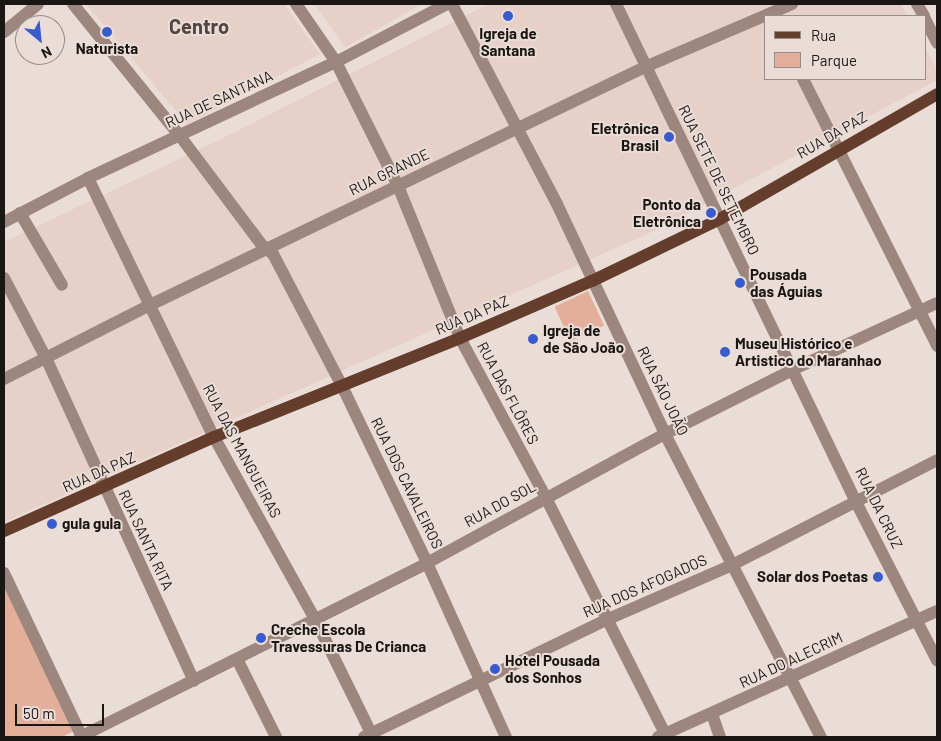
<!DOCTYPE html>
<html>
<head>
<meta charset="utf-8">
<style>
  body { margin:0 }
  #map { position:relative; width:941px; height:741px; overflow:hidden; background:#eaddd7; font-family:Barlow,sans-serif }
  div>[style] { position:absolute }
  [style*='--x'] { left:calc(var(--x)*1px); top:calc(var(--y)*1px); width:calc(var(--w)*1px); rotate:calc(var(--a)*1deg) }
  .built>* { inset:0; background:#e6d0c8 }
  .green>* { inset:0; background:#e3af9a; transform-origin:0 0 }
  .minor>* { height:12px; margin:-6px; padding:0 6px; transform-origin:6px; border-radius:6px; background:#9d867d }
  .major>* { height:12px; margin:-6px; padding:0 6px; transform-origin:6px; border-radius:6px; background:#643d2d }
  .dots>* { width:14px; height:14px; translate:-50% -50%; box-sizing:border-box; border:2px solid #eaddd7; border-radius:50% }
  span { translate:-50% -50%; white-space:nowrap; text-align:center; line-height:1.15; -webkit-text-stroke:4px #eaddd7; paint-order:stroke }
  .poi-label { font-size:15px; color:#1a1614; font-weight:700 }
  .right { translate:-100% -50%; text-align:right }
  .left { translate:0 -50%; text-align:left }
  .street-label { font-size:15px; color:#1a1614 }
  .district-label { font-size:20px; color:#504540; font-weight:700 }
  .frame { position:absolute; inset:0; border:5px solid #1a1614; pointer-events:none }
  .legend { position:absolute; left:764px; top:15px; width:162px; height:65px; box-sizing:border-box; background:#eaddd7; border:1px solid #978d89; margin:0; padding:6px 9px; list-style:none; font-size:15px; color:#1a1614 }
  .legend li { display:flex; align-items:center; gap:10px; height:25px }
  .legend b { width:25px; border:1px solid #978d89 }
  .north { position:absolute; left:15px; top:15px; width:50px; height:50px; box-sizing:border-box; background:#eaddd7; border:1px solid #978d89; border-radius:50%; rotate:152deg; font-size:14px; font-weight:700; line-height:20px; text-align:center; color:#1a1614 }
  .north::after { content:''; display:block; margin:auto; width:18px; height:22px; background:#3a5bcc; clip-path:polygon(50% 0,100% 100%,50% 72%,0 100%) }
  .scale { position:absolute; left:15px; top:704px; width:89px; height:22px; box-sizing:border-box; border:2px solid #1a1614; border-top:0; padding-left:6px; font-size:15px; line-height:18px; white-space:nowrap; color:#1a1614; -webkit-text-stroke:4px #eaddd7; paint-order:stroke }
</style>
</head>
<body>
<div id="map">
  <div class="built">
    <i style="clip-path:polygon(86px 4px,284px 4px,320px 54px,187px 124px)"></i>
    <i style="clip-path:polygon(314px 4px,422px 4px,345px 47px)"></i>
    <i style="clip-path:polygon(489px 4px,901px 4px,908px 16px,765px 16px,765px 79px,925px 79px,925px 48px,935px 66px,937px 80px,656px 230px,4px 522px,4px 242px,219px 140px)"></i>
  </div>
  <div class="green">
    <i style="left:588px;top:291px;width:38px;height:37px;rotate:65deg"></i>
    <i style="clip-path:polygon(4px 583px,74px 731px,62px 737px,4px 737px)"></i>
  </div>
  <div class="minor">
    <i style="--x:73;--y:4;--w:170;--a:51"></i>
    <i style="--x:180;--y:136;--w:135;--a:53.1"></i>
    <i style="--x:261;--y:244;--w:16;--a:40"></i>
    <i style="--x:273;--y:254;--w:149;--a:62.4"></i>
    <i style="--x:342;--y:386;--w:196;--a:64.3"></i>
    <i style="--x:427;--y:563;--w:191;--a:65.6"></i>
    <i style="--x:296;--y:4;--w:70;--a:55.4"></i>
    <i style="--x:336;--y:62;--w:139;--a:63.4"></i>
    <i style="--x:398;--y:186;--w:164;--a:67.8"></i>
    <i style="--x:460;--y:338;--w:182;--a:61.7"></i>
    <i style="--x:546;--y:498;--w:264;--a:63.2"></i>
    <i style="--x:452;--y:4;--w:226;--a:62.3"></i>
    <i style="--x:557;--y:204;--w:254;--a:64.8"></i>
    <i style="--x:665;--y:434;--w:341;--a:62.8"></i>
    <i style="--x:616;--y:4;--w:553;--a:64.27"></i>
    <i style="--x:856;--y:502;--w:178;--a:62.9"></i>
    <i style="--x:917;--y:4;--w:14;--a:60"></i>
    <i style="--x:925;--y:19;--w:27;--a:63"></i>
    <i style="--x:4;--y:32;--w:44;--a:-39.5"></i>
    <i style="--x:803;--y:79;--w:299;--a:63.3"></i>
    <i style="--x:88;--y:178;--w:288;--a:64.1"></i>
    <i style="--x:214;--y:437;--w:208;--a:61"></i>
    <i style="--x:315;--y:619;--w:131;--a:63.8"></i>
    <i style="--x:20;--y:213;--w:83;--a:59.7"></i>
    <i style="--x:4;--y:222;--w:95;--a:-27.6"></i>
    <i style="--x:88;--y:178;--w:274;--a:-25.1"></i>
    <i style="--x:336;--y:62;--w:125;--a:-27.6"></i>
    <i style="--x:4;--y:278;--w:90;--a:62.3"></i>
    <i style="--x:46;--y:358;--w:355;--a:65.4"></i>
    <i style="--x:4;--y:379;--w:164;--a:-26.9"></i>
    <i style="--x:150;--y:305;--w:549;--a:-25.68"></i>
    <i style="--x:645;--y:67;--w:160;--a:-23.2"></i>
    <i style="--x:4;--y:573;--w:182;--a:64.6"></i>
    <i style="--x:237;--y:659;--w:87;--a:63.4"></i>
    <i style="--x:712;--y:714;--w:24;--a:71"></i>
    <i style="--x:80;--y:737;--w:388;--a:-26.6"></i>
    <i style="--x:427;--y:563;--w:271;--a:-28.5"></i>
    <i style="--x:665;--y:434;--w:144;--a:-26.7"></i>
    <i style="--x:794;--y:369;--w:157;--a:-24.8"></i>
    <i style="--x:364;--y:737;--w:269;--a:-25.8"></i>
    <i style="--x:606;--y:620;--w:137;--a:-23.6"></i>
    <i style="--x:732;--y:565;--w:230;--a:-27.1"></i>
    <i style="--x:658;--y:737;--w:306;--a:-24.3"></i>
  </div>
  <div class="major">
    <i style="--x:4;--y:531;--w:230;--a:-24.1"></i>
    <i style="--x:214;--y:437;--w:265;--a:-21.9"></i>
    <i style="--x:460;--y:338;--w:144;--a:-23.4"></i>
    <i style="--x:592;--y:281;--w:142;--a:-25.8"></i>
    <i style="--x:720;--y:219;--w:250;--a:-29.9"></i>
  </div>
  <div class="dots">
    <i style="left:508px;top:16px;background:#3a5bcc"></i>
    <i style="left:107px;top:32px;background:#3a5bcc"></i>
    <i style="left:669px;top:137px;background:#3a5bcc"></i>
    <i style="left:711px;top:213px;background:#3a5bcc"></i>
    <i style="left:740px;top:283px;background:#3a5bcc"></i>
    <i style="left:533px;top:339px;background:#3a5bcc"></i>
    <i style="left:725px;top:352px;background:#3a5bcc"></i>
    <i style="left:52px;top:524px;background:#3a5bcc"></i>
    <i style="left:878px;top:577px;background:#3a5bcc"></i>
    <i style="left:261px;top:638px;background:#3a5bcc"></i>
    <i style="left:495px;top:669px;background:#3a5bcc"></i>
  </div>
  <div class="poi-label">
    <span style="left:508px;top:42px">Igreja de<br>Santana</span>
    <span style="left:107px;top:49px">Naturista</span>
    <span class="right" style="left:659px;top:137px">Eletrônica<br>Brasil</span>
    <span class="right" style="left:701px;top:213px">Ponto da<br>Eletrônica</span>
    <span class="left" style="left:750px;top:283px">Pousada<br>das Águias</span>
    <span class="left" style="left:543px;top:339px">Igreja de<br>de São João</span>
    <span class="left" style="left:735px;top:352px">Museu Histórico e<br>Artistico do Maranhao</span>
    <span class="left" style="left:62px;top:524px">gula gula</span>
    <span class="right" style="left:868px;top:577px">Solar dos Poetas</span>
    <span class="left" style="left:271px;top:638px">Creche Escola<br>Travessuras De Crianca</span>
    <span class="left" style="left:505px;top:669px">Hotel Pousada<br>dos Sonhos</span>
  </div>
  <div class="street-label">
    <span style="left:219px;top:99px;rotate:-25deg">RUA DE SANTANA</span>
    <span style="left:832px;top:135px;rotate:-30deg">RUA DA PAZ</span>
    <span style="left:389px;top:172px;rotate:-26deg">RUA GRANDE</span>
    <span style="left:719px;top:180px;rotate:64deg">RUA SETE DE SETEMBRO</span>
    <span style="left:472px;top:315px;rotate:-23deg">RUA DA PAZ</span>
    <span style="left:663px;top:391px;rotate:64deg">RUA SÃO JOÃO</span>
    <span style="left:508px;top:393px;rotate:62deg">RUA DAS FLÔRES</span>
    <span style="left:242px;top:451px;rotate:62deg">RUA DAS MANGUEIRAS</span>
    <span style="left:99px;top:472px;rotate:-24deg">RUA DA PAZ</span>
    <span style="left:407px;top:483px;rotate:64deg">RUA DOS CAVALEIROS</span>
    <span style="left:500px;top:504px;rotate:-29deg">RUA DO SOL</span>
    <span style="left:879px;top:508px;rotate:64deg">RUA DA CRUZ</span>
    <span style="left:146px;top:540px;rotate:65deg">RUA SANTA RITA</span>
    <span style="left:645px;top:586px;rotate:-24deg">RUA DOS AFOGADOS</span>
    <span style="left:791px;top:660px;rotate:-25deg">RUA DO ALECRIM</span>
  </div>
  <div class="district-label">
    <span style="left:199px;top:26px">Centro</span>
  </div>
  <div class="frame"></div>
  <ul class="legend">
  <li><b style="height:6px;background:#643d2d"></b>Rua</li>
  <li><b style="height:14px;background:#e3af9a"></b>Parque</li>
  </ul>
  <div class="north">N</div>
  <div class="scale">50 m</div>
</div>
</body>
</html>
